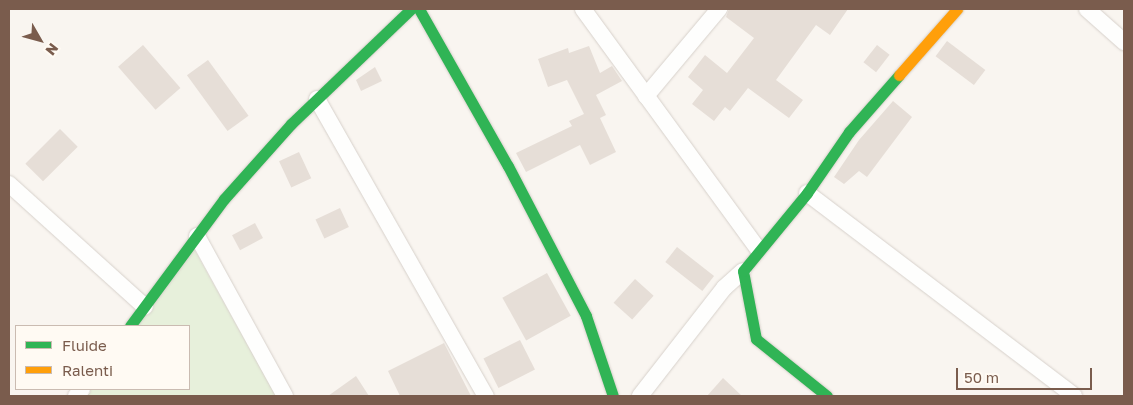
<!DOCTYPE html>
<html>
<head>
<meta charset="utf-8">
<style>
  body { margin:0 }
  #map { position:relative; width:1133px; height:405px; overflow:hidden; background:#f9f5f0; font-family:"Golos Text",sans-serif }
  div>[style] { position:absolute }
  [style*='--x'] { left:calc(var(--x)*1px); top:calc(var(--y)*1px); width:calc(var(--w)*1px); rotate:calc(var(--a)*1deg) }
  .green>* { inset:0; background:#e7f0db }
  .building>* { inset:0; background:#e6ded7; transform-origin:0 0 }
  .roads { filter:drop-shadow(0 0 1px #d7d1cb) drop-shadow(0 0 1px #d7d1cb) }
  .street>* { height:16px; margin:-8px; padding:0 8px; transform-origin:8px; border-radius:8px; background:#fefefd }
  .fast>* { height:11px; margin:-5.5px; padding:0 5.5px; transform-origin:5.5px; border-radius:5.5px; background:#30b455 }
  .slow>* { height:11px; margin:-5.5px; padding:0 5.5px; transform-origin:5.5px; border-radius:5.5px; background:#ff9f0a }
  span { translate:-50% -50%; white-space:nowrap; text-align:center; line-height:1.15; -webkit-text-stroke:4.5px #fffaf3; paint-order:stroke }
  .frame { position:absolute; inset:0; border:10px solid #7a5c4d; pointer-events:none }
  .legend { position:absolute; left:15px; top:325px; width:175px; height:65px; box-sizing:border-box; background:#fffaf3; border:1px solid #cabbb1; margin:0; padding:6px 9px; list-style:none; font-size:15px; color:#7a5c4d }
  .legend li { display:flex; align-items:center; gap:10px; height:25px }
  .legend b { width:25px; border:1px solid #cabbb1 }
  .north { position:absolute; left:15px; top:15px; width:50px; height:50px; -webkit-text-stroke:4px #fffaf3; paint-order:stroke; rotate:128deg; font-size:14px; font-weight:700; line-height:20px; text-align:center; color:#7a5c4d }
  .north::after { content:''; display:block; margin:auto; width:18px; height:22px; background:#7a5c4d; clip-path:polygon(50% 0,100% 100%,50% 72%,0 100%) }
  .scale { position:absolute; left:956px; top:368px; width:136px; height:22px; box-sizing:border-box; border:2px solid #7a5c4d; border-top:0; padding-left:6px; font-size:15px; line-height:18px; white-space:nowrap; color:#7a5c4d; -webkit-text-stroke:4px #fffaf3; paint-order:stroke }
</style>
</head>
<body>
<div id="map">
  <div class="green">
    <i style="clip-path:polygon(193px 247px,276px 396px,69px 396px,75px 389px,189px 389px,189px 326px,127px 326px)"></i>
  </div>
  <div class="building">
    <i style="clip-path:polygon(729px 9px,848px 9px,830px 35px,816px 25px,776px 80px,803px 100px,789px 118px,748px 88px,730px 111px,725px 107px,714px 121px,692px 104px,703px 90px,688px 77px,705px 55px,727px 73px,754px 38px,726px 17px)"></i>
    <i style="left:947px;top:41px;width:48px;height:19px;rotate:37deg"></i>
    <i style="left:143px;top:45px;width:57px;height:33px;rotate:49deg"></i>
    <i style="left:877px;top:45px;width:16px;height:22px;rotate:38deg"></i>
    <i style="clip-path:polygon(589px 46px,600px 73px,612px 66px,622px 81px,596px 95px,606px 115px,600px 118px,616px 152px,590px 165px,580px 145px,526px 172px,516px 153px,572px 126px,569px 121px,584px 114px,567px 80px,548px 87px,538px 59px,568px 48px,569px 53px)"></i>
    <i style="left:208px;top:60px;width:69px;height:26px;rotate:54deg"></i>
    <i style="clip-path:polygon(375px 67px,382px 81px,361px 91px,356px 80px)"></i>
    <i style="clip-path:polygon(893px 101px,912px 117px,867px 177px,859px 171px,844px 184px,834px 177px,859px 140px)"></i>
    <i style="left:60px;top:129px;width:25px;height:49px;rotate:45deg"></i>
    <i style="left:299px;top:152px;width:29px;height:22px;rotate:65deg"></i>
    <i style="left:340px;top:208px;width:21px;height:27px;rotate:65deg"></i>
    <i style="left:255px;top:223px;width:17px;height:26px;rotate:62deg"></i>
    <i style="left:677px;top:247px;width:47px;height:19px;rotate:38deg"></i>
    <i style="left:547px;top:273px;width:49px;height:51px;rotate:61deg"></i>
    <i style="left:635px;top:279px;width:25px;height:32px;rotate:42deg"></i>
    <i style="left:520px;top:340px;width:33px;height:41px;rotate:63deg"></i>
    <i style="clip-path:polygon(444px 343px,471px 396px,400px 396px,388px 371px)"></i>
    <i style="clip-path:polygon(356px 376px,369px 396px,328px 396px)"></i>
    <i style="clip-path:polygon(723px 378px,742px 396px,707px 396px)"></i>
  </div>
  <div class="roads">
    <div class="street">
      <i style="--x:583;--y:9;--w:297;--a:53.9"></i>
      <i style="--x:1087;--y:9;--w:50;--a:41.7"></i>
      <i style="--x:646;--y:96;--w:114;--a:-50"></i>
      <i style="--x:317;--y:99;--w:342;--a:60.4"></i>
      <i style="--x:9;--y:184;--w:183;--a:42.1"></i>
      <i style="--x:807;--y:193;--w:335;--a:37.2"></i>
      <i style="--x:197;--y:236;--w:183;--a:61.2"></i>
      <i style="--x:76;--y:396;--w:9;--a:-49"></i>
      <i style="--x:640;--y:396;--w:137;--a:-52.1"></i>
      <i style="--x:724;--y:288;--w:25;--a:-42"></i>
    </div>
    <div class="fast">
      <i style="--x:419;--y:9;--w:180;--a:60.5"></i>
      <i style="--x:508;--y:166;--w:169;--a:62.5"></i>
      <i style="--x:586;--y:316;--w:84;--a:71.4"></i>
      <i style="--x:130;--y:326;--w:158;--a:-53.5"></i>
      <i style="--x:224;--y:199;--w:101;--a:-48.2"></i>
      <i style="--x:291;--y:124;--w:166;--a:-43.8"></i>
      <i style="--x:827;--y:396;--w:91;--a:-141.2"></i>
      <i style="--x:756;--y:339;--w:69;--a:-100.8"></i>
      <i style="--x:743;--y:271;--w:101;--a:-50.6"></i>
      <i style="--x:807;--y:193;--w:74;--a:-55.5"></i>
      <i style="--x:849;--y:132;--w:76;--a:-48.7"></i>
    </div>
    <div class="slow">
      <i style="--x:899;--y:75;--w:88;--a:-48.7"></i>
    </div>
  </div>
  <div class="frame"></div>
  <ul class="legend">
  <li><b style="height:6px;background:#30b455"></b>Fluide</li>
  <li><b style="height:6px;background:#ff9f0a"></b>Ralenti</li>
  </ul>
  <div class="north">N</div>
  <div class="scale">50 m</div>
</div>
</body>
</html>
